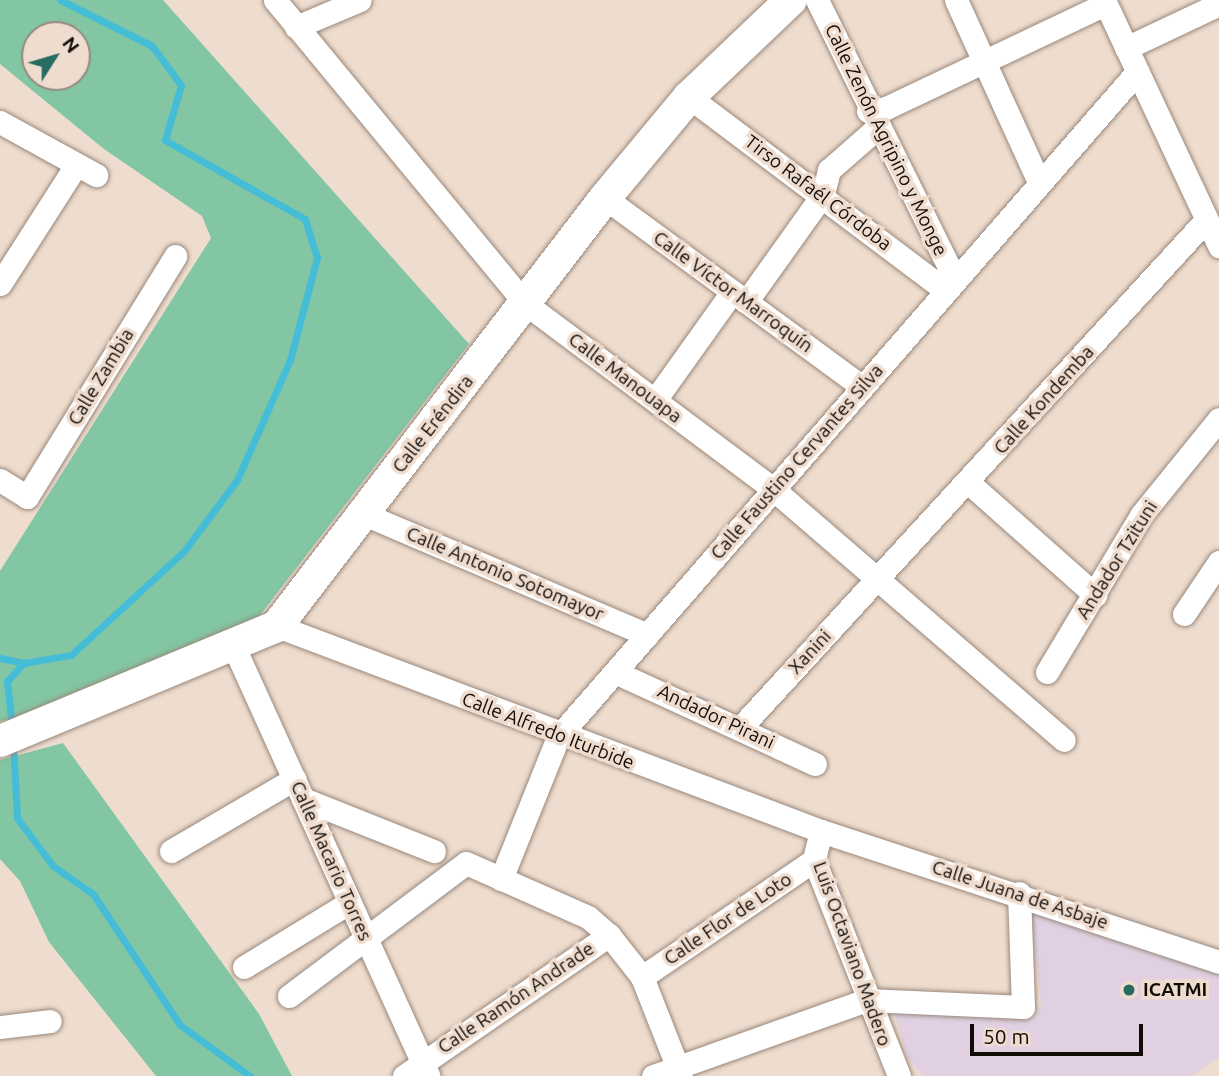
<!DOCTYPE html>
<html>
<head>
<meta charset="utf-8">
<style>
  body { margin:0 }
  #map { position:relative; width:1219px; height:1076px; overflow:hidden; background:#eedcce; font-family:Ubuntu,sans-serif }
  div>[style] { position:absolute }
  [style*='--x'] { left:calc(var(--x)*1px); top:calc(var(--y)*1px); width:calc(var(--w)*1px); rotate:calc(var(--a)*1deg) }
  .education>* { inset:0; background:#e0d0e2 }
  .green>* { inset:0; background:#83c6a3 }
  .stream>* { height:7px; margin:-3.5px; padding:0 3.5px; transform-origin:3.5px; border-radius:3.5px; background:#46bdd7 }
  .roads { filter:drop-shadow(0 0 2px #99887b) drop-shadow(0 0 2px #99887b) }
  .street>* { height:23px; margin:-11.5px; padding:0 11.5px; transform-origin:11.5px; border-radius:11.5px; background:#fff }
  .secondary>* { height:32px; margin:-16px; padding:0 16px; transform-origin:16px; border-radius:16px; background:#fff }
  .dots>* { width:19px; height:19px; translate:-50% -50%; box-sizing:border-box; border:4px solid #eedcce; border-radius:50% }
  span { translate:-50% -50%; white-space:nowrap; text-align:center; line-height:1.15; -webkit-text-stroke:7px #eedcce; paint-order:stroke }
  .street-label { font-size:19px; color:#120c07 }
  .poi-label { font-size:19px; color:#120c07; font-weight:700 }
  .left { translate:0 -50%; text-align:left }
  .north { position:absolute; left:21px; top:21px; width:70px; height:70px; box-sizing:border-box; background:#eedcce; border:2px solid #96897e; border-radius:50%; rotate:53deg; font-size:19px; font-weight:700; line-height:28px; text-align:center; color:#120c07 }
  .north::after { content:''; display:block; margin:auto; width:24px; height:32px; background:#266c60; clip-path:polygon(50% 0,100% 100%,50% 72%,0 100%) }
  .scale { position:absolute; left:970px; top:1024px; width:173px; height:32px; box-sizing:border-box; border:4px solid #120c07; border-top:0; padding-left:9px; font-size:21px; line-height:24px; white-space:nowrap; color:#120c07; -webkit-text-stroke:5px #eedcce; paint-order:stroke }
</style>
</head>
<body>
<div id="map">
  <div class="education">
    <i style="clip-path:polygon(1031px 910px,1219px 974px,1219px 1057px,1192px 1076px,923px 1076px,908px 1059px,893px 1008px,1033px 1018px,1041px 1006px)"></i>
  </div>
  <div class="green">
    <i style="clip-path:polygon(evenodd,0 0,163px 0,469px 344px,257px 619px,64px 707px,0 721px,0 571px,211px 238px,202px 216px,104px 149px,0 64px,0 0,35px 35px,77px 35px,77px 77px,35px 77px,35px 35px)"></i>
    <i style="clip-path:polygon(63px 743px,259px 1014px,292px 1076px,156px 1076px,49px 942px,20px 881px,0 859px,0 760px)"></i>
  </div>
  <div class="stream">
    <i style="--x:0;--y:658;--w:25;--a:12"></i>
    <i style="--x:24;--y:663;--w:48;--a:-9.7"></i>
    <i style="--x:71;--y:655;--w:154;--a:-42.6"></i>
    <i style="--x:184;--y:551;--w:89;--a:-53.3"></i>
    <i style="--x:237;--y:480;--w:131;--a:-66.2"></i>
    <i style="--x:290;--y:360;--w:106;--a:-75.2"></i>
    <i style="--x:317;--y:258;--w:41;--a:-107.1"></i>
    <i style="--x:305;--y:219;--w:161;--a:-150.6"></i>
    <i style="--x:165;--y:140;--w:57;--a:-73.8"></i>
    <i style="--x:181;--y:85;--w:49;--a:-126.6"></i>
    <i style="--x:152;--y:46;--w:103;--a:-153.4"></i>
    <i style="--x:12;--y:727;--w:46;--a:-96.2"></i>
    <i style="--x:7;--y:681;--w:25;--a:-47"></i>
    <i style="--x:13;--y:743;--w:75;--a:86.9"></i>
    <i style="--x:17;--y:818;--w:60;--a:53.1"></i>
    <i style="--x:53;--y:866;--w:49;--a:35"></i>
    <i style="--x:93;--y:894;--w:157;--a:56.4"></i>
    <i style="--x:180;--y:1025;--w:87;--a:36.1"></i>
  </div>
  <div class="roads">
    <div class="street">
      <i style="--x:275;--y:0;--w:394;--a:50.5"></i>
      <i style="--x:526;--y:304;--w:309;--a:36.8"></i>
      <i style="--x:773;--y:489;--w:384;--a:40.8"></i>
      <i style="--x:817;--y:0;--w:311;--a:63.7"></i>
      <i style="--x:956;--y:0;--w:200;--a:65.5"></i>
      <i style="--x:1104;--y:0;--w:272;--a:64.9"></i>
      <i style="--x:296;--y:27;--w:69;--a:-22.9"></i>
      <i style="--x:1126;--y:48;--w:103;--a:-25.3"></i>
      <i style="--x:689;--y:97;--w:322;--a:37"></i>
      <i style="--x:868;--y:111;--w:18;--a:-9"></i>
      <i style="--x:886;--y:108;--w:242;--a:-25.4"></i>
      <i style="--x:0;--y:122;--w:110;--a:28.9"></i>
      <i style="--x:605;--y:198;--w:319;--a:36.3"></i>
      <i style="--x:0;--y:284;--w:141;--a:-57.4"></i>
      <i style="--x:746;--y:302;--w:133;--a:-54.5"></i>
      <i style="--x:823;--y:194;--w:25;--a:-76"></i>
      <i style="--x:829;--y:170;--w:64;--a:-41.2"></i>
      <i style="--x:655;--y:400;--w:133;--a:-54.5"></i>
      <i style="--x:0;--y:480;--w:32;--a:32"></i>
      <i style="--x:27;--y:497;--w:283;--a:-58.4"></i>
      <i style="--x:969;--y:483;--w:169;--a:41.6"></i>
      <i style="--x:364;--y:514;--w:308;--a:23.1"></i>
      <i style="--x:1184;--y:614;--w:63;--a:-56.1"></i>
      <i style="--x:277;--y:626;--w:581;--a:20.65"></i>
      <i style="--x:821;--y:831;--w:419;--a:18.2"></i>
      <i style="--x:234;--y:647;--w:471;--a:65.6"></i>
      <i style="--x:615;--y:672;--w:220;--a:24.7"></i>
      <i style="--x:1047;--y:672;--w:184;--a:-59"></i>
      <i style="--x:1142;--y:514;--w:122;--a:-51"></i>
      <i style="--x:741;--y:727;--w:688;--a:-47.47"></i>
      <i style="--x:303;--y:799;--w:141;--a:21.7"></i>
      <i style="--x:821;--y:831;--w:30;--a:104"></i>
      <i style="--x:814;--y:860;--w:232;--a:68.5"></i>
      <i style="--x:171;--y:851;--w:143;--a:-30.3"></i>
      <i style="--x:501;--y:879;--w:153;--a:-68.1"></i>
      <i style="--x:558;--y:737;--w:882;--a:-48.95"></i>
      <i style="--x:244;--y:967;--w:124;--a:-31.5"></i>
      <i style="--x:642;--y:977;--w:208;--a:-34.2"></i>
      <i style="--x:289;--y:996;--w:221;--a:-36.9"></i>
      <i style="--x:466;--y:863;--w:133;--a:23.9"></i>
      <i style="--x:588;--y:917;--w:28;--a:41"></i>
      <i style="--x:609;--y:935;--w:53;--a:51.8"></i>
      <i style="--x:642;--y:977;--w:106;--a:68.5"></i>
      <i style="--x:0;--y:1027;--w:50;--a:-6.8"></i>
      <i style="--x:404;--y:1076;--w:249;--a:-34.5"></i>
      <i style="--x:653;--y:1076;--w:227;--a:-19.6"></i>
      <i style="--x:867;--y:1000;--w:156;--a:2.6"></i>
      <i style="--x:1023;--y:1007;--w:114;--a:-92"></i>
    </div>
    <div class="secondary">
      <i style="--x:0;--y:741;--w:300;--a:-22.5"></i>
      <i style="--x:277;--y:626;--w:539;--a:-52.54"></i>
      <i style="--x:605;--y:198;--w:131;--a:-50.3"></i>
      <i style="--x:689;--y:97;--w:141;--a:-43.6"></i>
    </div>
  </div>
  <div class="dots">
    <i style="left:1129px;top:990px;background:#266c60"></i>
  </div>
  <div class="street-label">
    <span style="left:886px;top:140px;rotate:64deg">Calle Zenón Agripino y Monge</span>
    <span style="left:818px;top:193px;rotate:37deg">Tirso Rafaél Córdoba</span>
    <span style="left:733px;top:292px;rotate:36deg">Calle Víctor Marroquín</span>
    <span style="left:101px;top:377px;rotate:-59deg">Calle Zambia</span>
    <span style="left:625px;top:378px;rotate:37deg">Calle Manouapa</span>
    <span style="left:1044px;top:400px;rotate:-48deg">Calle Kondemba</span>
    <span style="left:433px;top:424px;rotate:-52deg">Calle Eréndira</span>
    <span style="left:797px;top:462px;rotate:-49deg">Calle Faustino Cervantes Silva</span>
    <span style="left:1117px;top:560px;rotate:-58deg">Andador Tzituni</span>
    <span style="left:505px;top:574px;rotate:23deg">Calle Antonio Sotomayor</span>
    <span style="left:810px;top:652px;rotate:-47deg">Xanini</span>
    <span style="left:716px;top:717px;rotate:25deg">Andador Pirani</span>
    <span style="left:548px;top:731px;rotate:21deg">Calle Alfredo Iturbide</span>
    <span style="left:331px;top:861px;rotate:66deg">Calle Macario Torres</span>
    <span style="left:1020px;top:895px;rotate:18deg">Calle Juana de Asbaje</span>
    <span style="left:728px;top:919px;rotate:-34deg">Calle Flor de Loto</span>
    <span style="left:852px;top:954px;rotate:70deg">Luis Octaviano Madero</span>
    <span style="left:516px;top:998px;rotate:-34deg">Calle Ramón Andrade</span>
  </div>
  <div class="poi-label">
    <span class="left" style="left:1143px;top:990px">ICATMI</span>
  </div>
  <div class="north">N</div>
  <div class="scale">50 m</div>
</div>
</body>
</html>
